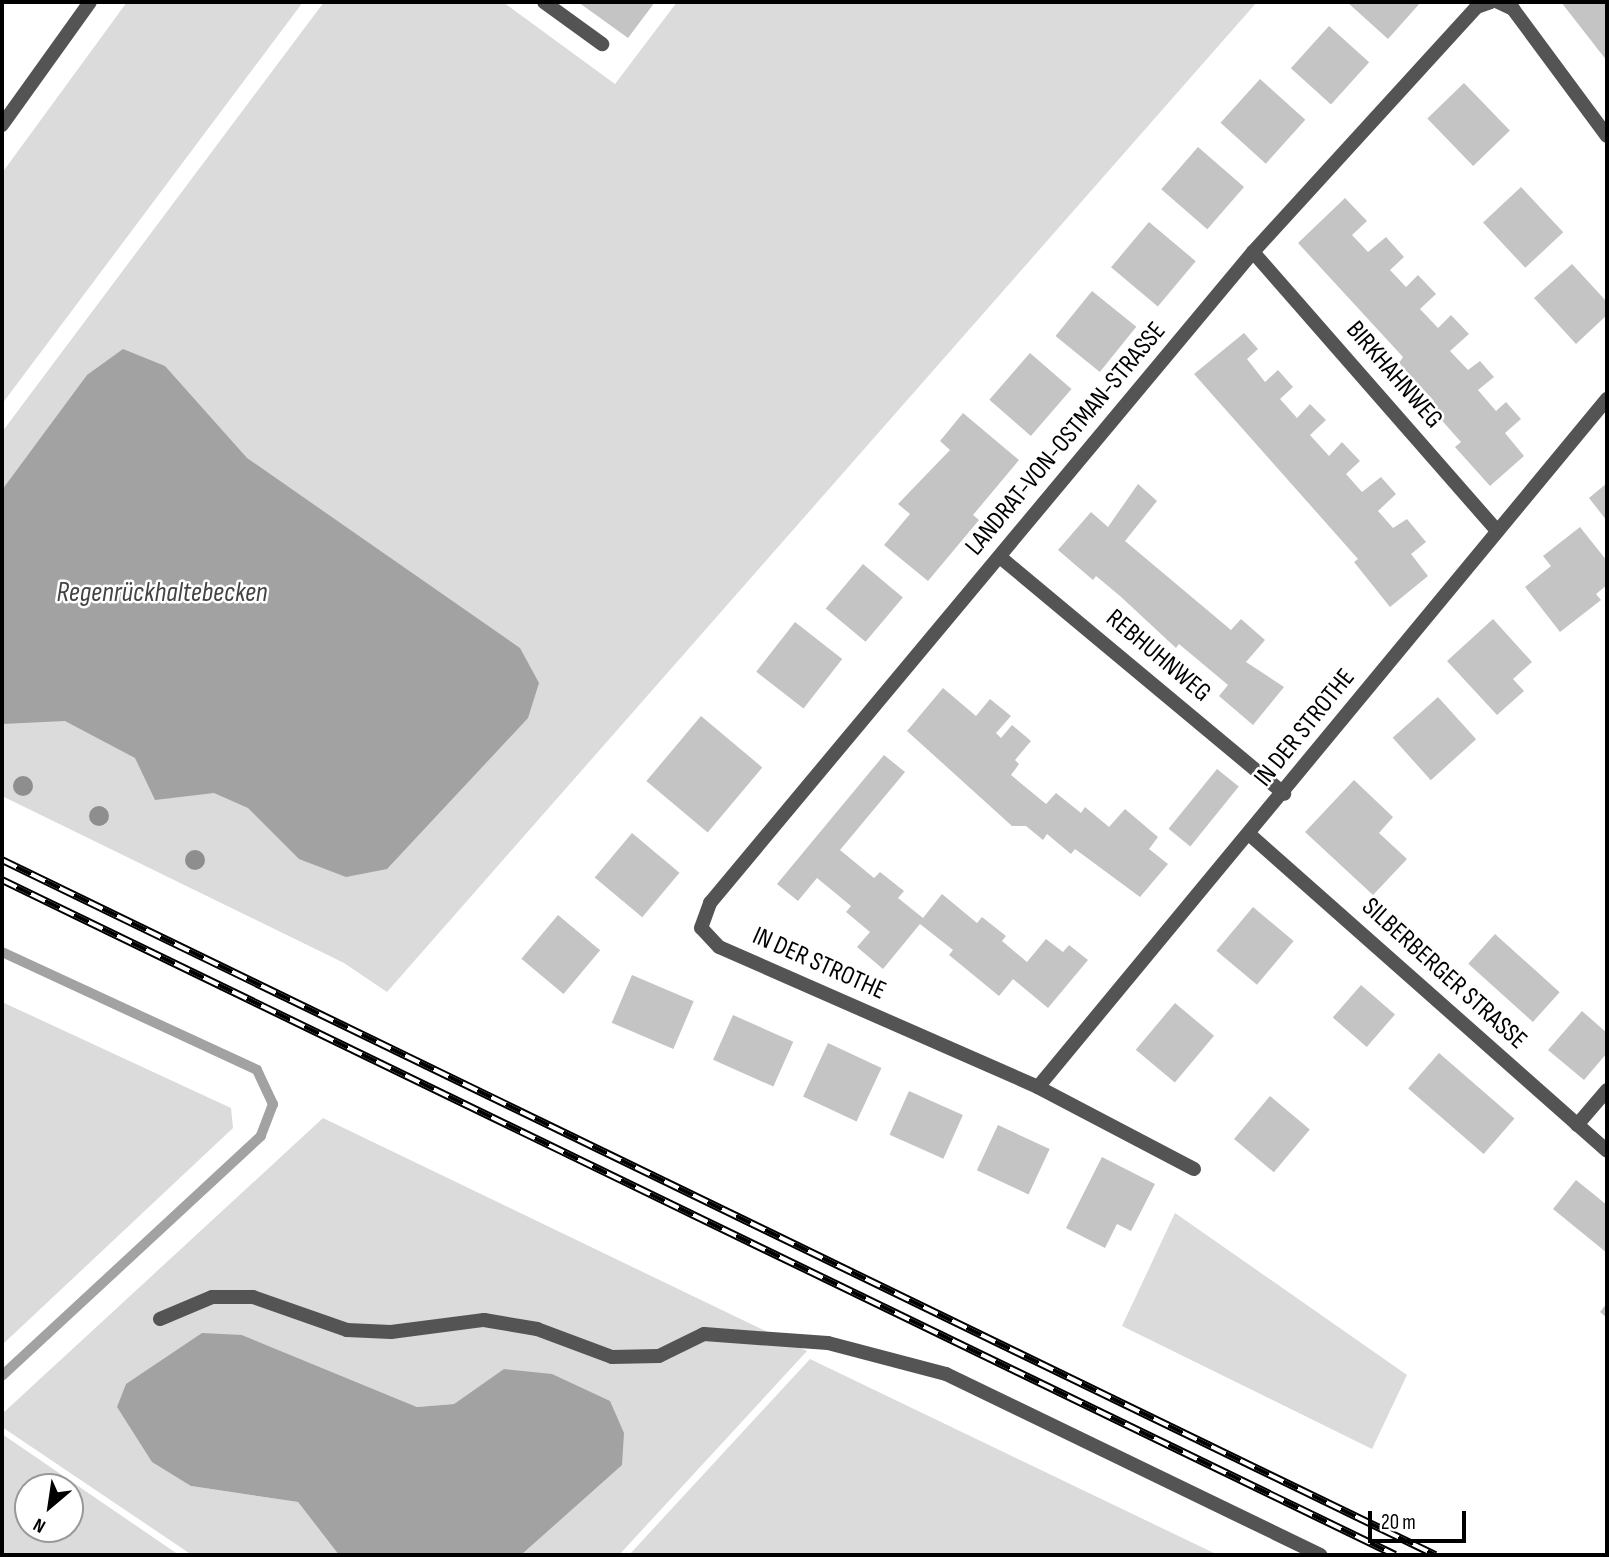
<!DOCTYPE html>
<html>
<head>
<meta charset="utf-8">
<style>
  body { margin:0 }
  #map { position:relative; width:1609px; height:1557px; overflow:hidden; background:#fff; font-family:"Sofia Sans Condensed",sans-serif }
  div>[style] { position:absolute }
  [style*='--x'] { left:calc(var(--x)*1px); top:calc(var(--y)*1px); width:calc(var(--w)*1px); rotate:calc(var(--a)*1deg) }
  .green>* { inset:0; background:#dbdbdb }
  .water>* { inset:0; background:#a2a2a2 }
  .stream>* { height:10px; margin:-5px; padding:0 5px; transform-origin:5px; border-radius:5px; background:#a2a2a2 }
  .building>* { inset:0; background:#c4c4c4; transform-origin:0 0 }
  .lane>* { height:14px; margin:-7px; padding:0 7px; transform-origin:7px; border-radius:7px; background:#545454 }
  .street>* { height:14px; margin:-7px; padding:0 7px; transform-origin:7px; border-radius:7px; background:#545454 }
  .rail>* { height:8px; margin-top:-4px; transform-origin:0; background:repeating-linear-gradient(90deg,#fff 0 16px,#000 0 32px); box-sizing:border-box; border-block:2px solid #000 }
  .trees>* { width:20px; height:20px; margin:-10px; border-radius:50%; background:#8e8e8e }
  span { translate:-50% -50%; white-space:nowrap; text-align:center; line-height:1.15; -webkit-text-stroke:5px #fff; paint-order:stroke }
  .street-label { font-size:26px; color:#000 }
  .water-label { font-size:28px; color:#434343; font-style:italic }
  .frame { position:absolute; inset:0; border:4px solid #000; pointer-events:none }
  .north { position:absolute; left:14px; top:1473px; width:70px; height:70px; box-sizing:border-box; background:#fff; border:2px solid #999; border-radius:50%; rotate:209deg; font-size:19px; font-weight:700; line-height:28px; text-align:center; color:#000 }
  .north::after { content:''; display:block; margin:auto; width:24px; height:32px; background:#000; clip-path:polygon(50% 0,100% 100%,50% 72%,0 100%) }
  .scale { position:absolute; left:1368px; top:1511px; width:98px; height:32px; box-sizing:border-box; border:4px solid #000; border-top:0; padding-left:9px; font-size:21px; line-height:24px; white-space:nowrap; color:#000; -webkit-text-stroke:5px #fff; paint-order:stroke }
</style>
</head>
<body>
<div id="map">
  <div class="green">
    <i style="clip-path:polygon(127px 2px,303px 2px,2px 404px,2px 173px)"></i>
    <i style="clip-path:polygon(324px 2px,503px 2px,615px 84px,677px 2px,1257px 2px,387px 992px,344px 963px,2px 796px,2px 432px)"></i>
    <i style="clip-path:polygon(2px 1002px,231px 1108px,233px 1128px,2px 1345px)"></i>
    <i style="clip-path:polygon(323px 1118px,807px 1351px,619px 1555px,521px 1555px,622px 1464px,505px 1369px,454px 1404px,417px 1407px,242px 1335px,191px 1486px,298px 1502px,339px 1555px,192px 1555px,2px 1427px,2px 1414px)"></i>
    <i style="clip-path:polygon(1175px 1213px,1407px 1375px,1372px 1449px,1122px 1326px)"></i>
    <i style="clip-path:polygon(810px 1359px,1218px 1555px,629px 1555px)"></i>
    <i style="clip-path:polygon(evenodd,2px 1434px,179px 1555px,2px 1555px,2px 1434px,28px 1487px,70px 1487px,70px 1529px,28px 1529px,28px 1487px)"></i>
  </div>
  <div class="water">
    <i style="clip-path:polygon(123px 349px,165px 366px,247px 458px,520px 648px,539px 683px,528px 718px,387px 869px,346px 877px,299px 859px,248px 808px,214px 793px,155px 800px,135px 758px,65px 721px,2px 724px,2px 490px,87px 375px)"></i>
    <i style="clip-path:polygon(202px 1333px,242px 1335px,417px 1407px,454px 1404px,504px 1369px,552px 1374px,610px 1401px,624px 1433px,622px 1465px,521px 1555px,339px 1555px,298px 1502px,191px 1486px,152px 1462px,117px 1407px,126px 1384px)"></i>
  </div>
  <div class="stream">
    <i style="--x:2;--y:952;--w:281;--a:24.8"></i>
    <i style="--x:257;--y:1070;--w:38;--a:65"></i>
    <i style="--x:273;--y:1104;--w:34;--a:111"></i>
    <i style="--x:261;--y:1136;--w:353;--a:137.2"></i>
  </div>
  <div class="building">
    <i style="clip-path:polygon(578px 2px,655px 2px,628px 38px)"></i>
    <i style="clip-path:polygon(1347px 2px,1421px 2px,1388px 39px)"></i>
    <i style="clip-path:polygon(1561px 2px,1607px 2px,1607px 61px)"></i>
    <i style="left:1329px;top:26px;width:54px;height:57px;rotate:42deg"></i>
    <i style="left:1260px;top:79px;width:61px;height:59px;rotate:42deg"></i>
    <i style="left:1464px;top:83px;width:66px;height:51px;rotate:46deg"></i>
    <i style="left:1198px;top:147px;width:61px;height:56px;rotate:41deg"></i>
    <i style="left:1521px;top:187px;width:62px;height:52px;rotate:47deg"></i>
    <i style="clip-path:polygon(1345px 198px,1367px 221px,1352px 235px,1368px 252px,1386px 237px,1404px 257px,1390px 270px,1406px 287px,1418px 275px,1436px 294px,1420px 309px,1438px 328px,1451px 315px,1469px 334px,1450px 351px,1468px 370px,1480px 361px,1494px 377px,1478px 390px,1496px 411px,1506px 402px,1521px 419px,1505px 433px,1524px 456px,1490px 486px,1455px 447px,1461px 442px,1429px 406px,1434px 401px,1399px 363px,1403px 357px,1298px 243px)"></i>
    <i style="left:1149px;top:222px;width:61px;height:59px;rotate:40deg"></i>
    <i style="clip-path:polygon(1572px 264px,1607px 302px,1607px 315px,1576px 344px,1534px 298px)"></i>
    <i style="left:1092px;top:291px;width:57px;height:58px;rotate:39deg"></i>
    <i style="clip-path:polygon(1244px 333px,1258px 349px,1247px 359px,1265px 382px,1278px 370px,1293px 387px,1280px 399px,1297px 418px,1310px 404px,1326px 420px,1310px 435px,1329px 456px,1342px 442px,1360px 461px,1346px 474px,1362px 492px,1381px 477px,1396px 494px,1378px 511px,1393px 528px,1407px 519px,1426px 542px,1411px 554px,1428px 576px,1390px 607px,1354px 562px,1358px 559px,1194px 374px)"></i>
    <i style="left:1030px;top:353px;width:55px;height:62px;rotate:41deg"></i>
    <i style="clip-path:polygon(963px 413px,1019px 460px,973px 515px,979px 520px,928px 581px,884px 545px,910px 514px,898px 504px,950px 450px,940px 441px)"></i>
    <i style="clip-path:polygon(1607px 483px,1607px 521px,1589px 498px)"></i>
    <i style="clip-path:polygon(1138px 484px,1157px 501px,1125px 541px,1231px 630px,1241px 619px,1265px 640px,1246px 662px,1284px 687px,1253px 725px,1219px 696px,1228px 685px,1179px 644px,1176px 648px,1120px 596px,1096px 576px,1093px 580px,1058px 550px,1091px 512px,1108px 527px)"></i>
    <i style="clip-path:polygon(1580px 527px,1607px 561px,1607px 585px,1596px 594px,1601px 600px,1560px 632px,1525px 587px,1551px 566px,1543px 556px)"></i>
    <i style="left:863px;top:564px;width:52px;height:58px;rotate:40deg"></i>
    <i style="clip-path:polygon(1493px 619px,1532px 662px,1513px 679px,1524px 691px,1497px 715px,1447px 661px)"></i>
    <i style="left:795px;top:622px;width:60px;height:63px;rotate:38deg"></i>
    <i style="clip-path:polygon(943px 688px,976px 716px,990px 699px,1011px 716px,996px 733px,1001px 738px,1012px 725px,1031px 741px,1015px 760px,1019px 764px,1011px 775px,1046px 804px,1056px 793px,1081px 813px,1085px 807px,1109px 827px,1125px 809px,1158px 837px,1149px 849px,1168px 864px,1140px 897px,1075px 849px,1071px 854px,1047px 834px,1043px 840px,1026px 826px,1012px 826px,907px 731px)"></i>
    <i style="left:1438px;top:697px;width:57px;height:61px;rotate:48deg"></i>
    <i style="left:701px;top:716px;width:80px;height:85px;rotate:40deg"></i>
    <i style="clip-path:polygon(884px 755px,905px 772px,840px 850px,874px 878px,880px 872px,904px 891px,898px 898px,923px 918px,942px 894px,977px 923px,982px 917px,1006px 936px,1002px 941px,1027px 962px,1046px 939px,1063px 952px,1069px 945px,1088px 960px,1048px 1008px,1013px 979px,999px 996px,949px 955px,953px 950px,920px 924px,883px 969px,857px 947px,870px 932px,846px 912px,851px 906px,817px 878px,798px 901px,777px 884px)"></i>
    <i style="left:1217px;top:769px;width:28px;height:77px;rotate:39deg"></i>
    <i style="clip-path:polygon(1354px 780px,1393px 817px,1379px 833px,1407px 859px,1373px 895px,1305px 832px)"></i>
    <i style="left:632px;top:833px;width:62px;height:58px;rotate:40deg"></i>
    <i style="left:1253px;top:907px;width:53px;height:57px;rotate:40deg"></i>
    <i style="left:558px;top:915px;width:55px;height:57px;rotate:40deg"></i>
    <i style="left:1495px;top:934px;width:87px;height:40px;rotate:42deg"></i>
    <i style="left:632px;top:975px;width:67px;height:52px;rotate:23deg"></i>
    <i style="left:1361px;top:985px;width:45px;height:43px;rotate:41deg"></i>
    <i style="left:1175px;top:1003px;width:51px;height:61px;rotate:40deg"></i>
    <i style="clip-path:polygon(1582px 1011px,1607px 1033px,1607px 1053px,1584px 1080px,1548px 1050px)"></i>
    <i style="left:733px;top:1015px;width:66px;height:49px;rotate:24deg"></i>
    <i style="left:828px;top:1043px;width:59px;height:59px;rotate:25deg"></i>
    <i style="left:1439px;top:1053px;width:100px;height:47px;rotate:41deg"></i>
    <i style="left:909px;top:1091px;width:59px;height:48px;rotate:24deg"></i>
    <i style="left:1270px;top:1096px;width:52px;height:56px;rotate:40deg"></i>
    <i style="left:998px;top:1125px;width:57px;height:50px;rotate:25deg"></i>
    <i style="clip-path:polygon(1102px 1157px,1155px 1184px,1131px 1231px,1117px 1224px,1105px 1248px,1066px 1228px)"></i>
    <i style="clip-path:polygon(1576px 1180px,1607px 1205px,1607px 1253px,1553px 1209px)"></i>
    <i style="clip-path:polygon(1607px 1303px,1607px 1318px,1600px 1312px)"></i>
  </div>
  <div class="lane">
    <i style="--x:160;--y:1319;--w:56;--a:-22.9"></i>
    <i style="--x:212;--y:1297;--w:41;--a:0"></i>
    <i style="--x:253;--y:1297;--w:100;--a:19.3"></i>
    <i style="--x:347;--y:1330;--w:44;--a:2.6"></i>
    <i style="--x:391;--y:1332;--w:94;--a:-7.4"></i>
    <i style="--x:484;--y:1320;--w:54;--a:9.6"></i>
    <i style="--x:537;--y:1329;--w:80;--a:20.5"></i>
    <i style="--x:612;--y:1357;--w:47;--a:-1.2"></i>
    <i style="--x:659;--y:1356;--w:50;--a:-26.1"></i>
    <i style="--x:704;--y:1334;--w:124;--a:4.2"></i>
    <i style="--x:828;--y:1343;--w:122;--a:14.7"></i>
    <i style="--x:946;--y:1374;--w:416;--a:25.8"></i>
  </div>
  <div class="street">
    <i style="--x:544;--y:2;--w:72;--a:35.9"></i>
    <i style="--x:1498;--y:2;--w:17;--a:25"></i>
    <i style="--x:1513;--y:9;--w:158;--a:53.5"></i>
    <i style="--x:2;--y:125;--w:151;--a:-54.4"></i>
    <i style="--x:1253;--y:252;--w:371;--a:48.8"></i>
    <i style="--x:1000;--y:557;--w:370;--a:39.8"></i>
    <i style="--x:1249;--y:834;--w:478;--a:41.5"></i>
    <i style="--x:1038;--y:1087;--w:893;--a:-50.41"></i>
    <i style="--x:1577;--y:1125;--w:46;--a:-49.4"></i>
    <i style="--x:1194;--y:1169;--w:176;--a:-152.3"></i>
    <i style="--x:1038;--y:1087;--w:348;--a:-156.3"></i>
    <i style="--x:719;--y:947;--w:26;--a:-133"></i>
    <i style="--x:701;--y:928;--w:27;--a:-70"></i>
    <i style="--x:710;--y:903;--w:848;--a:-50.17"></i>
    <i style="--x:1253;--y:252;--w:332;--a:-47.6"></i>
    <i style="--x:1477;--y:7;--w:15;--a:-20"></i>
  </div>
  <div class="rail">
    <i style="--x:2;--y:860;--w:1593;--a:25.87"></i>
    <i style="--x:2;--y:880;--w:1548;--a:25.85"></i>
  </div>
  <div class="trees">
    <i style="left:23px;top:786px"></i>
    <i style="left:99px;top:816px"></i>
    <i style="left:195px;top:860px"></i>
  </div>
  <div class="street-label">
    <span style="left:1394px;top:375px;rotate:49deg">BIRKHAHNWEG</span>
    <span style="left:1066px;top:439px;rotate:-50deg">LANDRAT-VON-OSTMAN-STRASSE</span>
    <span style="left:1158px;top:656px;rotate:40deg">REBHUHNWEG</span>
    <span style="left:1305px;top:728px;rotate:-51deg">IN DER STROTHE</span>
    <span style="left:819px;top:964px;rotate:24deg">IN DER STROTHE</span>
    <span style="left:1444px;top:974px;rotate:42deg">SILBERBERGER STRASSE</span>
  </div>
  <div class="water-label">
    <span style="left:162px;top:593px">Regenrückhaltebecken</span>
  </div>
  <div class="frame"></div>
  <div class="north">N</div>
  <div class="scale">20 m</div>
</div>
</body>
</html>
